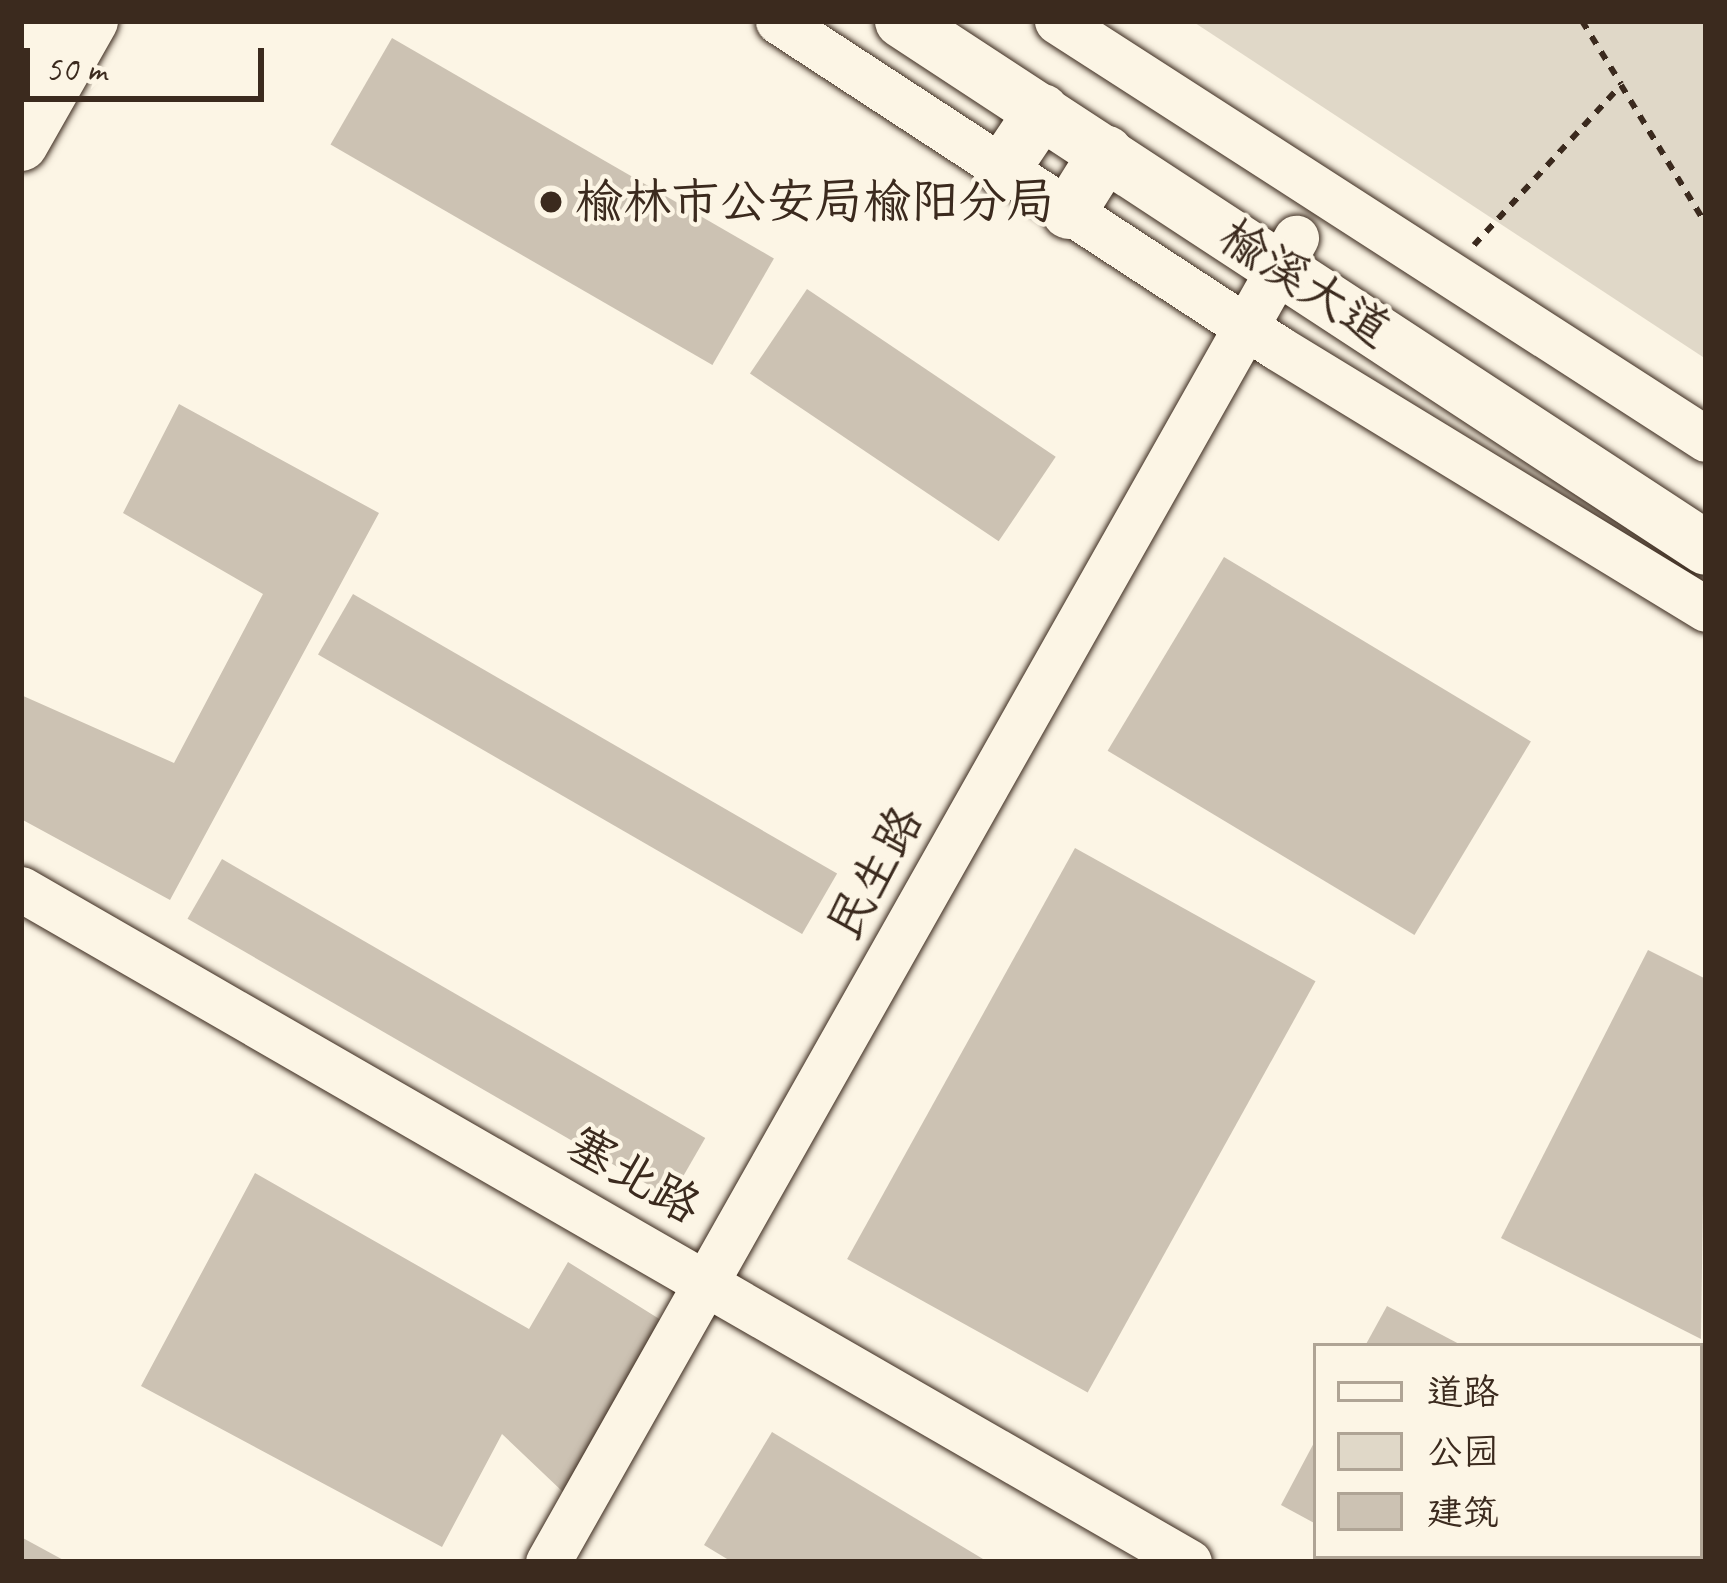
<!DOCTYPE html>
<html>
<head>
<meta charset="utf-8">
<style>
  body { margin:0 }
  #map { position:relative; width:1727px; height:1583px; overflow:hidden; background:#fcf5e5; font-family:Caveat,"LXGW WenKai TC",sans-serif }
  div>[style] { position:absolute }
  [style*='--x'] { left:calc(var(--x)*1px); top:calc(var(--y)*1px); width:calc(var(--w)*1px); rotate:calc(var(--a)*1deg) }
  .green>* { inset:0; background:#e0d8c8 }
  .building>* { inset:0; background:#ccc2b3; transform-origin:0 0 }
  .path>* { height:6px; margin-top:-3px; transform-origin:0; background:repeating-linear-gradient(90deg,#3b2a1e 0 9px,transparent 0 18px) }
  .roads { filter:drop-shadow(0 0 3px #3b2a1e) drop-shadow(0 0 3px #3b2a1e) }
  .minor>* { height:45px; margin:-22.5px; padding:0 22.5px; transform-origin:22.5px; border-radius:22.5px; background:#fcf5e5 }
  .major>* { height:54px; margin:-27px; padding:0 27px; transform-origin:27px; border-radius:27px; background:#fcf5e5 }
  .dots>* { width:33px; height:33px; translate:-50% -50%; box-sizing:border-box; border:6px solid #fcf5e5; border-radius:50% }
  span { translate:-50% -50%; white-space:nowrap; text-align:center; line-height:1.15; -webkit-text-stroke:9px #fcf5e5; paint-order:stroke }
  .poi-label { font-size:48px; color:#3b2a1e }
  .left { translate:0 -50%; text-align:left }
  .street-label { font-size:48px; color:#3b2a1e }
  .frame { position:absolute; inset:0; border:24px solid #3b2a1e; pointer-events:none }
  .legend { position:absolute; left:1313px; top:1343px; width:390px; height:216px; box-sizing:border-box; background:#fcf5e5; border:3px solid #afa495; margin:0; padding:15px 21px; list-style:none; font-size:36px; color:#3b2a1e }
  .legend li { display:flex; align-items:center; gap:24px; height:60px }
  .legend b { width:60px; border:3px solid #afa495 }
  .scale { position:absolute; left:24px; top:48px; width:240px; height:54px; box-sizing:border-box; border:6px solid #3b2a1e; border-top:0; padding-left:15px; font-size:36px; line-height:42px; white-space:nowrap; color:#3b2a1e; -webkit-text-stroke:9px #fcf5e5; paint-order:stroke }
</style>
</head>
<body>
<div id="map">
  <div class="green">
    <i style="clip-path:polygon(1192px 21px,1706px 21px,1706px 359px)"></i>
  </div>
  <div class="building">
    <i style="left:392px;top:38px;width:441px;height:123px;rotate:30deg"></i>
    <i style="left:807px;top:289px;width:300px;height:102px;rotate:34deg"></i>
    <i style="clip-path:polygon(179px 404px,379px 513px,170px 900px,21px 819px,21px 695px,174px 763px,263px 594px,123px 513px)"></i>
    <i style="left:1224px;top:557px;width:358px;height:226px;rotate:31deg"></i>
    <i style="left:353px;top:594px;width:559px;height:70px;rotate:30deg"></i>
    <i style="left:1075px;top:848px;width:275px;height:470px;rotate:29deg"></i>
    <i style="left:222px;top:859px;width:558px;height:69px;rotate:30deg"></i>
    <i style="clip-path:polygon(1648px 950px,1706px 979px,1701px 1339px,1501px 1238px)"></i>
    <i style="clip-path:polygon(255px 1173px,529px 1329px,568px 1262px,661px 1320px,563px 1492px,502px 1434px,442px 1547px,141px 1386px)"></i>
    <i style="clip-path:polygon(1387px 1306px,1463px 1346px,1365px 1346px)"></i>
    <i style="clip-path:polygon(772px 1432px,988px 1562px,732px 1562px,704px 1545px)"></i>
    <i style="clip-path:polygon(1316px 1439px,1316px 1524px,1281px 1505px)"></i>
    <i style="clip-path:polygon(21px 1537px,67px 1562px,21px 1562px)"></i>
    <i style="clip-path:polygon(1376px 1556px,1538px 1556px,1535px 1562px)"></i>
  </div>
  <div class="path">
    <i style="--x:1582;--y:21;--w:74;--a:58.2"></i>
    <i style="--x:1474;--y:245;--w:217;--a:-47.4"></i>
    <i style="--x:1621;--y:85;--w:163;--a:58.6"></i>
  </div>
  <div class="roads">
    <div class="minor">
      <i style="--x:778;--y:21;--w:597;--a:33.18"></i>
      <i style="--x:1278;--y:348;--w:501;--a:31.38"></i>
      <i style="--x:1057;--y:21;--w:772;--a:32.78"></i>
      <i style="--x:21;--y:889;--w:1348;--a:29.95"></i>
      <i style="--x:548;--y:1562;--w:1521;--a:-60.54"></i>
    </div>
    <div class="major">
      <i style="--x:902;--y:21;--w:961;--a:33.24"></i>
      <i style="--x:21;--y:59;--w:44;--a:-59.9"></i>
      <i style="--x:21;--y:144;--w:142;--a:-60.4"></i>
      <i style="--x:1003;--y:169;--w:70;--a:-56.1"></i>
      <i style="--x:1069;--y:212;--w:70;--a:-57.9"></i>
      <i style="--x:1700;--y:1483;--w:13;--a:-61"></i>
      <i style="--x:1655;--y:1562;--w:7;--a:-56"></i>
    </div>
  </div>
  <div class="dots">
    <i style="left:551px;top:202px;background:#3b2a1e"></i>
  </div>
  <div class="poi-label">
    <span class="left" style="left:575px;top:202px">榆林市公安局榆阳分局</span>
  </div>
  <div class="street-label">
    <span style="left:1305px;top:283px;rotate:33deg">榆溪大道</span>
    <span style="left:875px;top:873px;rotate:-61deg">民生路</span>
    <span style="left:634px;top:1175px;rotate:30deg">塞北路</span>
  </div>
  <div class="frame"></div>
  <ul class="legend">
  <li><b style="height:15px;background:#fcf5e5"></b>道路</li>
  <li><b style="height:33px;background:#e0d8c8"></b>公园</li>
  <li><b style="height:33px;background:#ccc2b3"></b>建筑</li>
  </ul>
  <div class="scale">50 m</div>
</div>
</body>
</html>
